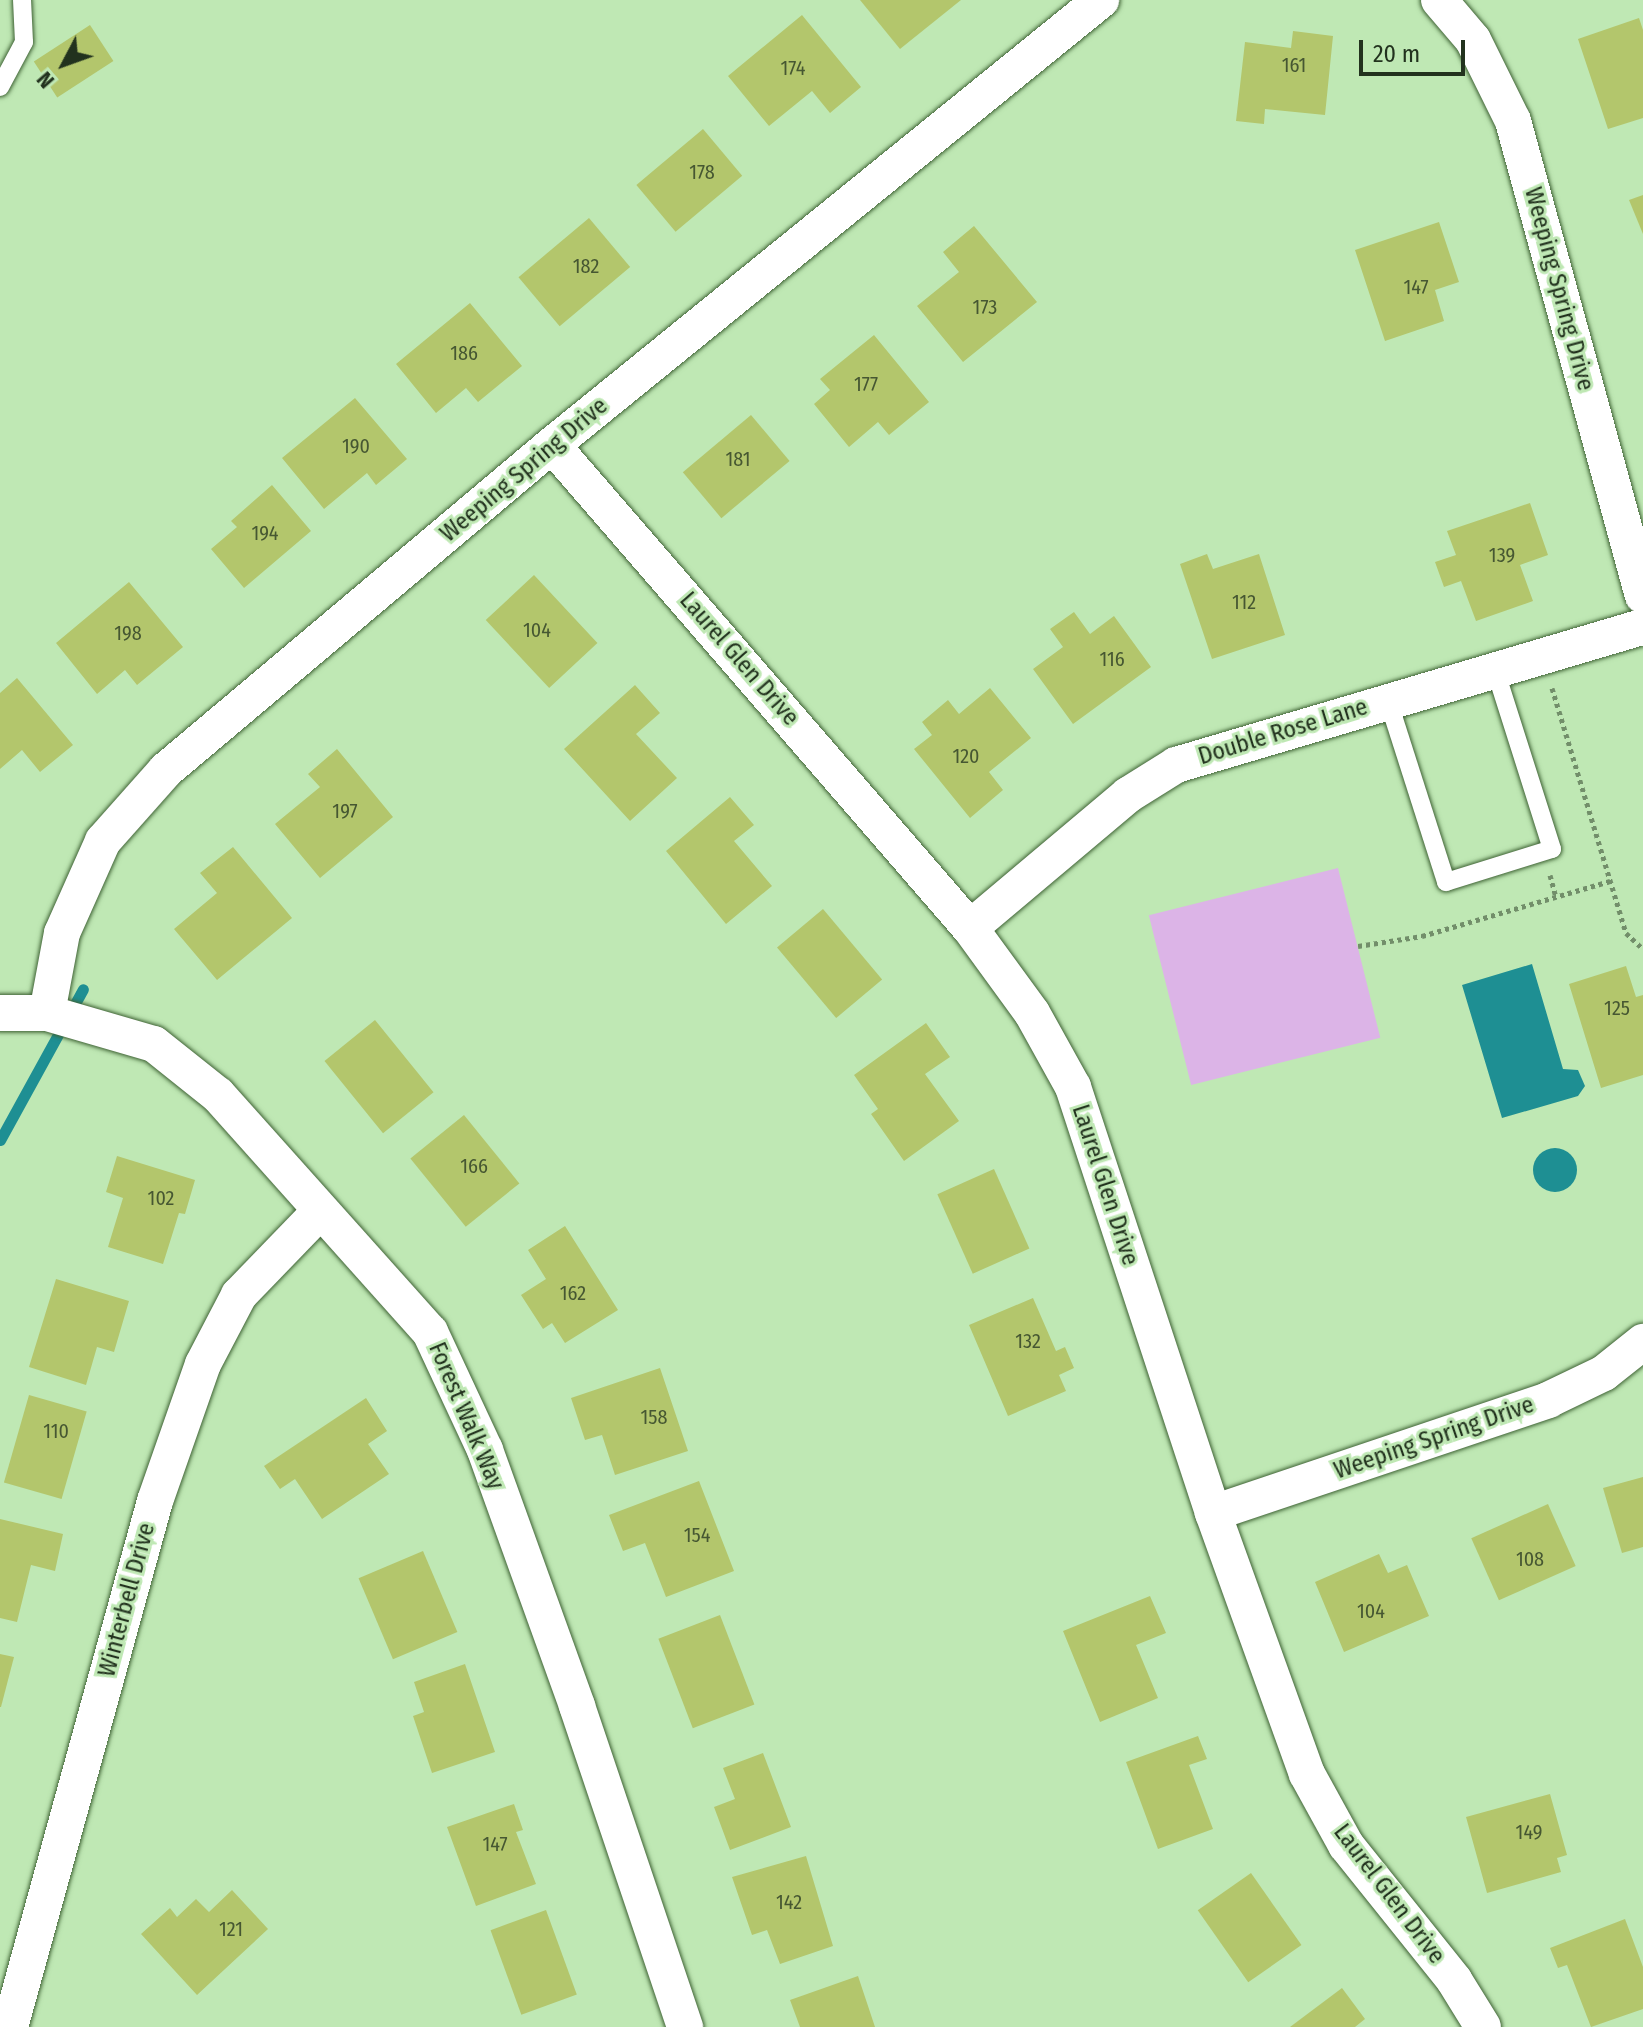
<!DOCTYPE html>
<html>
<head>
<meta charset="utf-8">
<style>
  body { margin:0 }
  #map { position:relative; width:1643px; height:2027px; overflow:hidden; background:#bfe8b4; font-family:"Fira Sans Condensed",sans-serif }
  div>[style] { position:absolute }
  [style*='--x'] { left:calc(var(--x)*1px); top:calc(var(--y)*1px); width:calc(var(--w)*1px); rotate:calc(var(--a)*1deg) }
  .green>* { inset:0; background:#dcb4e7; transform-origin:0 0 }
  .water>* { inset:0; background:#1e8f93 }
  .round { border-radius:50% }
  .stream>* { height:11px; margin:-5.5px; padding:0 5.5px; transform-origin:5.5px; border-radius:5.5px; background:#1e8f93 }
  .building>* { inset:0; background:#b3c66c; transform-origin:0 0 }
  .path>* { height:5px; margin-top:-2.5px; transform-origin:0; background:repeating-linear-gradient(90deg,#728e6a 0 4px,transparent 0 8px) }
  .roads { filter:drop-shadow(0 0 2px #3f6335) drop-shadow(0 0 2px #3f6335) }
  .service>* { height:18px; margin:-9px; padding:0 9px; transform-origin:9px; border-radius:9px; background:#fff }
  .minor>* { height:36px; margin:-18px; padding:0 18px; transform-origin:18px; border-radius:18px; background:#fff }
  span { translate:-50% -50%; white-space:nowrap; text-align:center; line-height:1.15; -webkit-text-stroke:6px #bfe8b4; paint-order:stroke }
  .number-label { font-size:20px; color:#465732 }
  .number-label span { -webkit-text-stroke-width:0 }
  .street-label { font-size:24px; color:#22321e }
  .north { position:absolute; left:24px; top:24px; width:80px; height:80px; -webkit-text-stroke:6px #bfe8b4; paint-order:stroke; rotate:229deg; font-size:22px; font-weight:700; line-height:32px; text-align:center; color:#22321e }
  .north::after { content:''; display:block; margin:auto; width:28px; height:36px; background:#22321e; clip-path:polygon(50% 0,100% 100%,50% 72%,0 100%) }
  .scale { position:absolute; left:1359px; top:40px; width:106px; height:36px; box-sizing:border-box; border:4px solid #22321e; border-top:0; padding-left:10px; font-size:24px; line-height:28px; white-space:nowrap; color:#22321e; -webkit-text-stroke:6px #bfe8b4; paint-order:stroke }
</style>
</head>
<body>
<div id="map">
  <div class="green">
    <i style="left:1338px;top:868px;width:175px;height:195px;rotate:76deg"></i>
  </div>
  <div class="water">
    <i style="clip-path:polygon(1532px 964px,1563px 1069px,1578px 1070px,1585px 1086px,1578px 1096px,1502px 1118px,1462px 985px)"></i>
    <i class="round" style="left:1533px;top:1148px;width:44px;height:44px"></i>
  </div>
  <div class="stream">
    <i style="--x:0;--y:1140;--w:172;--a:-61.2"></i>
  </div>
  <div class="building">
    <i style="clip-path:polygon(860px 0,961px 0,900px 49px)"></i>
    <i style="clip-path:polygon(802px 15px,861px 87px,830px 113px,812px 91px,769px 126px,728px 76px)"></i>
    <i style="clip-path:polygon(1639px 18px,1643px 30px,1643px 118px,1608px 129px,1578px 39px)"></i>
    <i style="left:90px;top:25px;width:43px;height:67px;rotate:57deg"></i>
    <i style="clip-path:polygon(1293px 31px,1333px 36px,1325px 115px,1265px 109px,1264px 124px,1236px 121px,1245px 42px,1291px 48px)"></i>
    <i style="left:703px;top:129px;width:61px;height:87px;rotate:50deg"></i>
    <i style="clip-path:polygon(1643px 195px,1643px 234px,1629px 200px)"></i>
    <i style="left:589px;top:218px;width:64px;height:92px;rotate:50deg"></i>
    <i style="clip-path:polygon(1439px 222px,1459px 282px,1435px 290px,1444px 321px,1385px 341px,1355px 250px)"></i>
    <i style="clip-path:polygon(974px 226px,1037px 302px,963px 362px,917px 306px,959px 272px,943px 252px)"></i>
    <i style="clip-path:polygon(470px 303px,522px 366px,478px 402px,466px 388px,436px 413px,396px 364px)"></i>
    <i style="clip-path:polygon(874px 335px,929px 402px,889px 435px,878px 422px,849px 447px,814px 404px,830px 390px,820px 379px)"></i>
    <i style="clip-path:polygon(355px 398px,407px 459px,376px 485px,367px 473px,324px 509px,282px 458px)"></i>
    <i style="left:751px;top:415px;width:60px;height:89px;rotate:50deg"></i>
    <i style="clip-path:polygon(272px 485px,311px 531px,244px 588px,211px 549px,237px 527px,231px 521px)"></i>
    <i style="clip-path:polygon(1530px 503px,1548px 555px,1520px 565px,1533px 601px,1476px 621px,1461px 581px,1444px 587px,1435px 562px,1456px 555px,1447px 531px)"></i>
    <i style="clip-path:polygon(1207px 554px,1213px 569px,1259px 554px,1285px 635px,1212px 659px,1180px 564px)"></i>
    <i style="left:534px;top:575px;width:93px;height:66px;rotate:47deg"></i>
    <i style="clip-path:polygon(129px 582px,183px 647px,137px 685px,125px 670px,97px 694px,56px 643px)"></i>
    <i style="clip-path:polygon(1074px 612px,1090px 634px,1114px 616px,1151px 667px,1073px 724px,1033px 669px,1063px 647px,1050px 629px)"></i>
    <i style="clip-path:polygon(17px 678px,73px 745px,40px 772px,22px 750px,0 769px,0 693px)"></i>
    <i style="clip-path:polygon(635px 685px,660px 713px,636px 734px,677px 778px,630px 821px,564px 749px)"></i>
    <i style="clip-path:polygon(990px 688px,1031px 738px,989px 772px,1003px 790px,970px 818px,914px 749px,932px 735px,922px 722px,948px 700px,959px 714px)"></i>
    <i style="clip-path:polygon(337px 749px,393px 817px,320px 878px,275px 824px,320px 787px,308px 774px)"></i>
    <i style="clip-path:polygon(730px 797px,754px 825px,734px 841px,772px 886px,726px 924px,666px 851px)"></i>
    <i style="clip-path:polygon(233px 847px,292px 918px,217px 980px,174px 929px,217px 893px,200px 873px)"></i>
    <i style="left:823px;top:909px;width:92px;height:60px;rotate:50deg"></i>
    <i style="clip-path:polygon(1626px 966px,1636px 997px,1643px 995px,1643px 1075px,1601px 1088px,1569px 984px)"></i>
    <i style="left:375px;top:1020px;width:93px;height:65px;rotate:51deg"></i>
    <i style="clip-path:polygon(926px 1023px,950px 1057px,925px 1074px,959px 1121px,904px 1161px,871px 1114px,878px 1109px,854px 1075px)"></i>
    <i style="left:464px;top:1115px;width:88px;height:69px;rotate:51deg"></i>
    <i style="clip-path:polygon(117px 1156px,195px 1180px,185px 1214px,179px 1213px,163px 1264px,108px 1247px,123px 1198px,106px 1192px)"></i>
    <i style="left:994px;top:1169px;width:87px;height:62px;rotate:66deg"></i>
    <i style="clip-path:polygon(565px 1226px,618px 1310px,565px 1343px,552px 1323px,543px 1329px,521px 1295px,546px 1279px,528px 1250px)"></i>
    <i style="clip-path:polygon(56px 1279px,129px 1301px,114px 1352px,97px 1347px,86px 1385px,29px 1367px)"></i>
    <i style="clip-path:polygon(1033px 1298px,1056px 1351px,1065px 1347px,1074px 1368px,1059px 1375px,1066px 1391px,1008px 1416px,969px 1325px)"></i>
    <i style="clip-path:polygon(660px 1368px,688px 1451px,615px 1475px,602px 1435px,585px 1440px,571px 1398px)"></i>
    <i style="left:29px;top:1395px;width:60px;height:91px;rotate:16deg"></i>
    <i style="clip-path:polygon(366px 1398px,387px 1431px,368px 1444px,389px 1474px,322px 1519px,295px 1479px,280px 1489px,264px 1466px)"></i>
    <i style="clip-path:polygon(1643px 1477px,1643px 1547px,1622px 1553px,1603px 1488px)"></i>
    <i style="clip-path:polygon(699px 1481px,734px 1571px,666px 1597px,645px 1543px,623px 1551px,609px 1515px)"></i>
    <i style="left:1548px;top:1504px;width:68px;height:84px;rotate:66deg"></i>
    <i style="clip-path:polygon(0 1519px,63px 1534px,55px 1571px,31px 1565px,17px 1622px,0 1618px)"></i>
    <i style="left:423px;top:1551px;width:88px;height:70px;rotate:67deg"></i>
    <i style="clip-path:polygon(1379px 1554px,1388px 1573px,1407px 1565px,1429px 1616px,1344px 1652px,1315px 1582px)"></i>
    <i style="clip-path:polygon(1150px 1596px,1166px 1633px,1136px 1645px,1158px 1698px,1100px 1722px,1063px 1631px)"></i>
    <i style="left:720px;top:1615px;width:96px;height:66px;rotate:69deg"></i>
    <i style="clip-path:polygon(0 1654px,14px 1657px,1px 1707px,0 1707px)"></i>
    <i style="clip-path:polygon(465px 1664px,495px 1752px,432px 1773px,413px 1716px,424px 1712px,414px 1682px)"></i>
    <i style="clip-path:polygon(1198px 1736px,1207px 1759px,1189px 1765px,1213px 1829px,1158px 1849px,1126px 1762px)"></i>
    <i style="clip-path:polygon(763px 1753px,791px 1827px,730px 1850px,714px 1807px,735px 1799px,723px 1768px)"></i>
    <i style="clip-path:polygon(1550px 1794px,1567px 1855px,1557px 1858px,1561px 1872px,1487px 1893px,1466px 1817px)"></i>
    <i style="clip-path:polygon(514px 1804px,523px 1830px,516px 1832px,536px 1884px,476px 1906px,447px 1827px)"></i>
    <i style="clip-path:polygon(806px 1856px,833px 1946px,780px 1964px,767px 1930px,752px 1935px,732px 1877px)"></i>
    <i style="left:1251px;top:1873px;width:88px;height:65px;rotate:55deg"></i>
    <i style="clip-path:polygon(232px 1890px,268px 1929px,197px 1995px,141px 1934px,170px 1908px,177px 1917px,196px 1899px,209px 1912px)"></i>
    <i style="left:546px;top:1910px;width:90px;height:59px;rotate:70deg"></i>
    <i style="clip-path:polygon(1625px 1919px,1643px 1967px,1643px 2009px,1591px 2027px,1567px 1965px,1558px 1968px,1550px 1948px)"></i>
    <i style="clip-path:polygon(858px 1976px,875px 2027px,800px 2027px,790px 2000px)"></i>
    <i style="clip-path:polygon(1342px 1988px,1365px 2019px,1355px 2027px,1290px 2027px)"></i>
  </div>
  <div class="path">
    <i style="--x:1552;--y:688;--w:256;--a:73.2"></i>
    <i style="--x:1626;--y:933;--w:23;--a:43"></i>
    <i style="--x:1550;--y:875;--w:23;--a:75"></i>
    <i style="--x:1358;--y:946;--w:65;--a:-8.9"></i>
    <i style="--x:1422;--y:936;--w:196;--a:-16.3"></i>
  </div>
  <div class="roads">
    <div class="service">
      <i style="--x:0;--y:87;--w:51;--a:-61.9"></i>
      <i style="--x:24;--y:42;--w:42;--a:-92.7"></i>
      <i style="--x:1388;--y:700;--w:191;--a:72.3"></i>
      <i style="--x:1446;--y:882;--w:111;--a:-17.3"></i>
      <i style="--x:1552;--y:849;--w:189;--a:-107.6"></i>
    </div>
    <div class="minor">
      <i style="--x:1439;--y:0;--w:52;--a:49.6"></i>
      <i style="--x:1473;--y:40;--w:90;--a:63.7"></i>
      <i style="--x:1513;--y:121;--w:492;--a:74.7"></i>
      <i style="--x:552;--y:445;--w:639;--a:49.13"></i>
      <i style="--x:970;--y:928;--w:105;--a:53.9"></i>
      <i style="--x:1032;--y:1013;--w:85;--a:61"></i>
      <i style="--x:1073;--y:1087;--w:448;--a:71.8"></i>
      <i style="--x:1213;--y:1513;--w:277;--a:70.2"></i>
      <i style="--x:1307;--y:1774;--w:81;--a:61.2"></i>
      <i style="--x:1346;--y:1845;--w:173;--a:51.3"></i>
      <i style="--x:1454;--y:1980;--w:55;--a:58.3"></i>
      <i style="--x:970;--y:928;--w:207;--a:-40.1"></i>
      <i style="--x:1128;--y:795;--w:57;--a:-32"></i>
      <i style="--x:1176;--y:765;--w:487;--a:-16.5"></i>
      <i style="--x:0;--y:1013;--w:47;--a:0"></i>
      <i style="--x:47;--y:1013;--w:111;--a:16.2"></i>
      <i style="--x:154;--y:1044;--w:82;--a:38.6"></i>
      <i style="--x:218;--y:1095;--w:318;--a:48.2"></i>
      <i style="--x:430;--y:1332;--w:130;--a:65"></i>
      <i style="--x:485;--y:1450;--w:272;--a:70.2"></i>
      <i style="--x:577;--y:1706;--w:339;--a:71.4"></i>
      <i style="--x:47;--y:1013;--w:81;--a:-79.4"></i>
      <i style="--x:62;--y:933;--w:101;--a:-66"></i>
      <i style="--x:103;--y:841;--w:95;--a:-48.4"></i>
      <i style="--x:166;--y:770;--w:505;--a:-40.1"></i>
      <i style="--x:552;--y:445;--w:707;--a:-39.03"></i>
      <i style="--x:1213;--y:1513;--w:354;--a:-18.6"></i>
      <i style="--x:1548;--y:1400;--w:62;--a:-25.7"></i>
      <i style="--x:1604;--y:1373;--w:50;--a:-38.5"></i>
      <i style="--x:10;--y:2027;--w:546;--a:-74.59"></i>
      <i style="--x:155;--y:1501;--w:145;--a:-70.7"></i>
      <i style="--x:203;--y:1364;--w:78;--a:-62.4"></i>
      <i style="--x:239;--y:1295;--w:117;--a:-46"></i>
    </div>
  </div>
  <div class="number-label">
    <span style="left:1294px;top:65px">161</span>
    <span style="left:793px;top:68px">174</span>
    <span style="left:702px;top:172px">178</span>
    <span style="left:586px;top:266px">182</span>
    <span style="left:1416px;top:287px">147</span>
    <span style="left:985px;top:307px">173</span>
    <span style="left:464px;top:353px">186</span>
    <span style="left:866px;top:384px">177</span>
    <span style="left:356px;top:446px">190</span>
    <span style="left:738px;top:459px">181</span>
    <span style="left:265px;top:533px">194</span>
    <span style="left:1502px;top:555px">139</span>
    <span style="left:1244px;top:602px">112</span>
    <span style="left:537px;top:630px">104</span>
    <span style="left:128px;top:633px">198</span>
    <span style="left:1112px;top:659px">116</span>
    <span style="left:966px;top:756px">120</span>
    <span style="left:345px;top:811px">197</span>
    <span style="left:1617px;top:1008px">125</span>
    <span style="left:474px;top:1166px">166</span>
    <span style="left:161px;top:1198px">102</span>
    <span style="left:573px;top:1293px">162</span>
    <span style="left:1028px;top:1341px">132</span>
    <span style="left:654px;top:1417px">158</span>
    <span style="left:56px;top:1431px">110</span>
    <span style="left:697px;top:1535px">154</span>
    <span style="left:1530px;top:1559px">108</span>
    <span style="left:1371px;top:1611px">104</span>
    <span style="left:1529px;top:1832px">149</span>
    <span style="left:495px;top:1844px">147</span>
    <span style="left:789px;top:1902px">142</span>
    <span style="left:231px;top:1929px">121</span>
  </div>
  <div class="street-label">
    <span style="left:1559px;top:289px;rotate:75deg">Weeping Spring Drive</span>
    <span style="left:524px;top:470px;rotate:-40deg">Weeping Spring Drive</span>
    <span style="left:739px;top:659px;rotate:49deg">Laurel Glen Drive</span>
    <span style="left:1283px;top:732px;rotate:-17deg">Double Rose Lane</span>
    <span style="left:1105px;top:1185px;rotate:72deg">Laurel Glen Drive</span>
    <span style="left:466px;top:1416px;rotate:67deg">Forest Walk Way</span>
    <span style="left:1434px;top:1438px;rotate:-19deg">Weeping Spring Drive</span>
    <span style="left:127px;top:1600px;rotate:-75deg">Winterbell Drive</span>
    <span style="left:1389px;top:1894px;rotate:53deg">Laurel Glen Drive</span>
  </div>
  <div class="north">N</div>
  <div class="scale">20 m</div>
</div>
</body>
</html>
